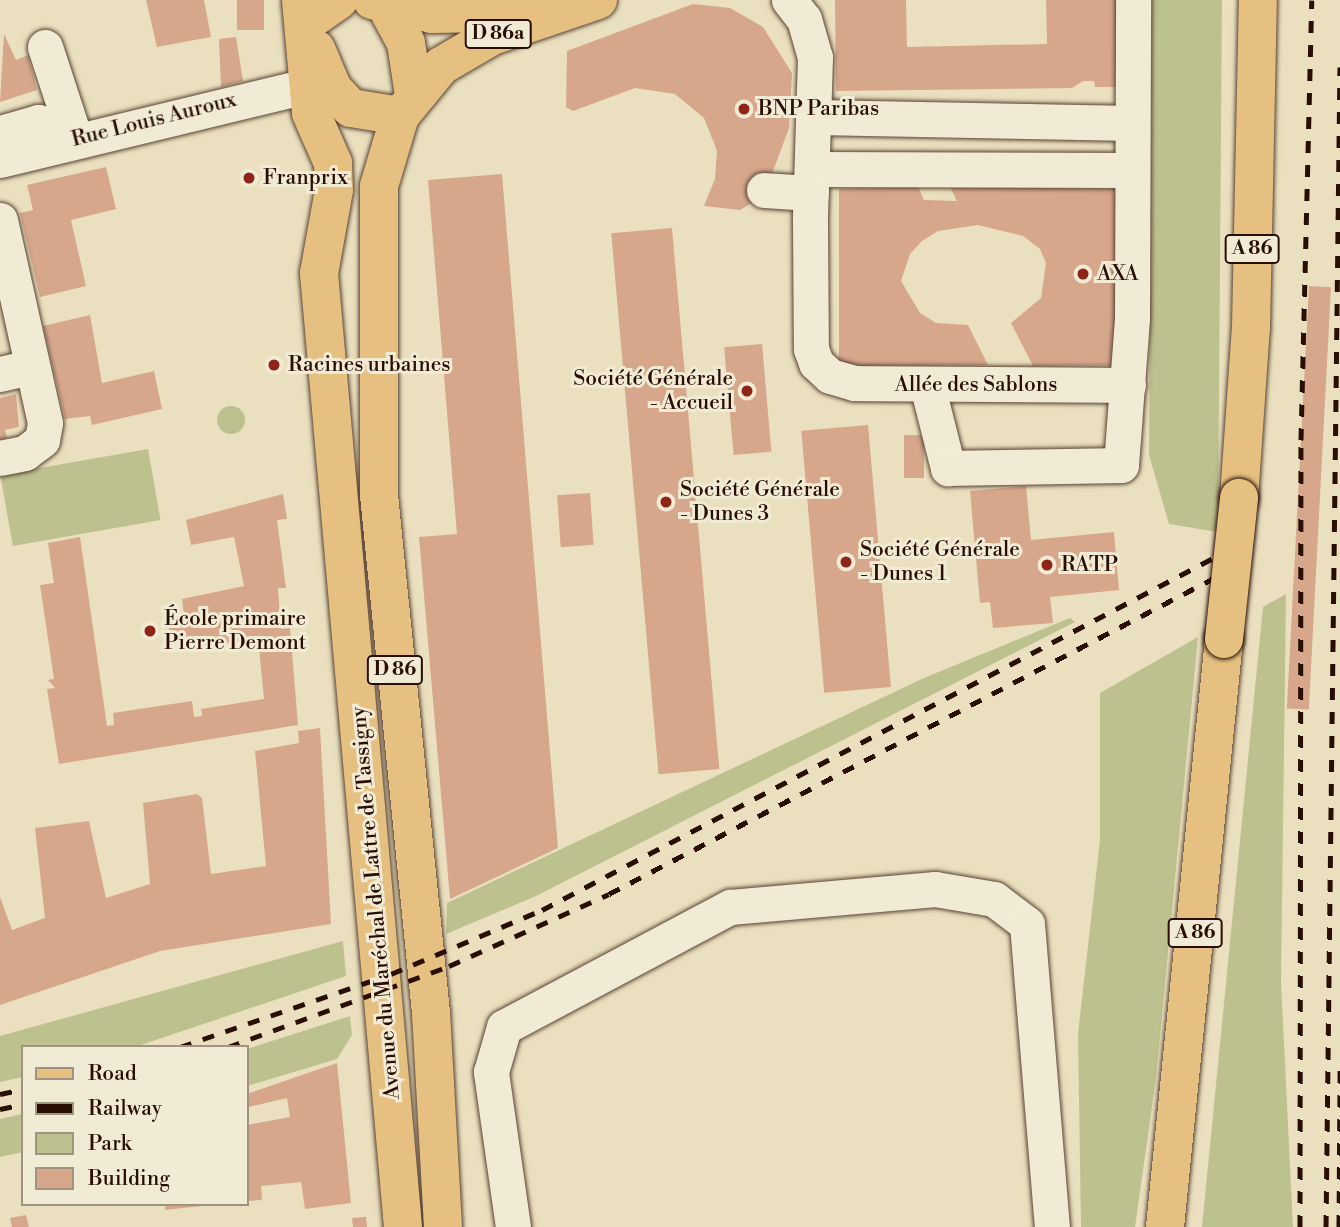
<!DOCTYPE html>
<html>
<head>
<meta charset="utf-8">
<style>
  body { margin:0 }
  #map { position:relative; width:1340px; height:1227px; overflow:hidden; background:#eae0bf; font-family:"Libre Bodoni",serif }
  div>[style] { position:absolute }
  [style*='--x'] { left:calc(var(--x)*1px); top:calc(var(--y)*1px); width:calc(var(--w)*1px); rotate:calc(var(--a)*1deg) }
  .green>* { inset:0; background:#bcc18e; transform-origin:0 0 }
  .round { border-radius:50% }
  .building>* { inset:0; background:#d6a78b; transform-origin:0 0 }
  .roads { filter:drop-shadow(0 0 2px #594233) drop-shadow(0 0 2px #594233) }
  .minor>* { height:35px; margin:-17.5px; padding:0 17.5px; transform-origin:17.5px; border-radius:17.5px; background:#f1ebd5 }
  .major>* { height:38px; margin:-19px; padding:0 19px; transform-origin:19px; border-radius:19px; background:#e5c080 }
  .highway>* { height:38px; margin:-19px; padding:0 19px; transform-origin:19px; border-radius:19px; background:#e5c080 }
  .rail>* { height:5px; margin-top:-2.5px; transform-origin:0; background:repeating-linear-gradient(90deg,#290e04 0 12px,transparent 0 24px) }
  .bridges { filter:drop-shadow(0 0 2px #290e04) drop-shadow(0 0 2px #290e04) }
  .highway-bridge>* { height:38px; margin:-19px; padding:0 19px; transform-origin:19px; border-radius:19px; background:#e5c080 }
  .dots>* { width:19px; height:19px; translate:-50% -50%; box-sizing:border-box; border:4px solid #f1ebd5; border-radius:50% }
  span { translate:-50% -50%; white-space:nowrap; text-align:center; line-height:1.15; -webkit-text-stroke:6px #f1ebd5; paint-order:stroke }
  .shield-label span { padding:2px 5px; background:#f1ebd5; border:2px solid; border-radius:5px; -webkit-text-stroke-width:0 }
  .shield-label { font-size:19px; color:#290e04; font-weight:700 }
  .poi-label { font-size:21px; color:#290e04 }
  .left { translate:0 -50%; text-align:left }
  .right { translate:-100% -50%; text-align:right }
  .street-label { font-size:21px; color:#290e04 }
  .legend { position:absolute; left:21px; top:1045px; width:228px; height:161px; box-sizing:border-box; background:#f1ebd5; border:2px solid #a19381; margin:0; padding:9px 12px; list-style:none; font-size:21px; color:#290e04 }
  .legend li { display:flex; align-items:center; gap:14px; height:35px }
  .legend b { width:35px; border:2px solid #a19381 }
</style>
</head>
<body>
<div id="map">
  <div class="green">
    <i style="clip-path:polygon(1152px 0,1222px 0,1218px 532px,1169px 524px,1149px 455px)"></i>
    <i class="round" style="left:217px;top:406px;width:28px;height:28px"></i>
    <i style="left:148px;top:449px;width:72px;height:150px;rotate:80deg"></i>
    <i style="clip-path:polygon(1286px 594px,1281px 982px,1293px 1227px,1202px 1227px,1263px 607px)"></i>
    <i style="clip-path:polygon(1070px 618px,1075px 622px,536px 896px,446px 934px,447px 903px,924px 678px)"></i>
    <i style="clip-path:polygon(1198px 637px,1156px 1078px,1135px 1227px,1081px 1227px,1078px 1034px,1100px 840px,1100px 693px)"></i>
    <i style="clip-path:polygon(343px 941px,346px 976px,135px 1047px,23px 1047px,23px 1077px,0 1082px,0 1036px)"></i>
    <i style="clip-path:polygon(350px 1016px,352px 1035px,337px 1059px,247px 1086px,247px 1049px)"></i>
    <i style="clip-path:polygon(23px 1114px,23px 1152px,0 1157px,0 1119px)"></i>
  </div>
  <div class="building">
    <i style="clip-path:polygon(146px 0,204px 0,211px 37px,157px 47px)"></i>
    <i style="left:237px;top:0;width:27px;height:30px"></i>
    <i style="clip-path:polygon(835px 0,906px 0,907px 47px,1047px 44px,1046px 0,1117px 0,1119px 87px,1095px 87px,1094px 81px,1083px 81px,1072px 88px,836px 91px)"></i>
    <i style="clip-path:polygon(693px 4px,730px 8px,763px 27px,792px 73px,789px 128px,769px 182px,757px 200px,740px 210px,704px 206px,715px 179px,717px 151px,704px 118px,675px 94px,635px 88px,573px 111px,566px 107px,567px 51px)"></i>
    <i style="clip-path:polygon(4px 34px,16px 60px,28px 55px,37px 90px,0 102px)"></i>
    <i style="clip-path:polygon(236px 37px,243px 81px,221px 87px,219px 39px)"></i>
    <i style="clip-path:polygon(106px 167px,116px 209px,71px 220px,86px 286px,40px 297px,20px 213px,33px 210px,27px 185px)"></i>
    <i style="clip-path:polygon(502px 174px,558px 848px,450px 899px,419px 537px,457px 534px,428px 180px)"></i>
    <i style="clip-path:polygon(918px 187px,924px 200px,957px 201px,950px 187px,1119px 189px,1116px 365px,1033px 366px,1011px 323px,1041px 298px,1046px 263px,1040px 249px,1023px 236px,978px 225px,938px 231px,922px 241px,910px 254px,901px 281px,920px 313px,936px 323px,968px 325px,988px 365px,839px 366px,839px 189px)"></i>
    <i style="left:672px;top:228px;width:543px;height:61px;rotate:85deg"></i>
    <i style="left:1309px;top:286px;width:22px;height:423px;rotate:3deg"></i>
    <i style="clip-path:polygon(90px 315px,102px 383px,154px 371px,162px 409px,92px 425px,90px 416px,65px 419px,43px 326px)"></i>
    <i style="left:762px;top:344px;width:108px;height:38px;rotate:85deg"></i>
    <i style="clip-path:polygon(16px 394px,19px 427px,5px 430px,7px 438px,0 440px,0 398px)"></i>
    <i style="left:868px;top:425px;width:263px;height:67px;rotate:85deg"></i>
    <i style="left:904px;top:435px;width:20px;height:43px"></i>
    <i style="clip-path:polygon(1026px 486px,1031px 540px,1114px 532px,1119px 590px,1050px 597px,1053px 623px,993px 628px,990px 602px,980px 603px,970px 491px)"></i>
    <i style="left:590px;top:493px;width:52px;height:33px;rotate:86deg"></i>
    <i style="clip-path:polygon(283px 494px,287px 519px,277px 520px,286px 588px,278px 588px,281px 629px,290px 628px,298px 725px,59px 764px,47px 689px,55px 688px,48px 680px,54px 679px,40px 585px,54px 583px,48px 543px,80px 537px,107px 726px,114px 725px,113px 713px,192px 701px,194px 717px,202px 716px,201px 709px,264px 699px,258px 638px,192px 651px,189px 636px,171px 640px,167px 618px,184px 614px,182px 599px,244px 586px,234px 537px,191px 545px,186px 520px)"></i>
    <i style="clip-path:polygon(320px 728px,331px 924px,160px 951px,0 1005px,0 897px,12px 930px,45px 918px,35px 828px,89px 821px,106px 898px,150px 884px,143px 803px,197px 794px,202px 798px,211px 874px,266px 866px,255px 751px,299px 743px,298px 731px)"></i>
    <i style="clip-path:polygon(337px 1063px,351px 1203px,305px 1209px,301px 1182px,261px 1186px,262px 1200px,247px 1201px,247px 1125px,290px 1117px,287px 1098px,249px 1107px,247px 1094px)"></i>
    <i style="clip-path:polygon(165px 1204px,201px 1204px,201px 1206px,165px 1210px)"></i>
    <i style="clip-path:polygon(26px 1215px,29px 1227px,12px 1227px,10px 1218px)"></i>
    <i style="clip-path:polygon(366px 1217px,367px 1227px,353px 1227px,352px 1218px)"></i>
  </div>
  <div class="roads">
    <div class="minor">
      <i style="--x:789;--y:0;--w:24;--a:52"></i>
      <i style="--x:804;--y:19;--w:40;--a:74"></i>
      <i style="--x:815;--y:57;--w:163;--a:91.8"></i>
      <i style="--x:810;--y:220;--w:129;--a:89.6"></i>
      <i style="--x:811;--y:349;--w:15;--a:70"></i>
      <i style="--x:816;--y:363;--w:19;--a:43"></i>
      <i style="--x:830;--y:376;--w:25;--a:16"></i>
      <i style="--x:854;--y:383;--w:274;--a:0.4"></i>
      <i style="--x:45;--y:47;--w:97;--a:71.9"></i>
      <i style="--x:814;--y:117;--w:318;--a:1.1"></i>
      <i style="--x:0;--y:133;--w:40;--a:-16"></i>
      <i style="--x:38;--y:122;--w:20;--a:18"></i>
      <i style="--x:57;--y:128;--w:16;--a:75"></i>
      <i style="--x:0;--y:160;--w:318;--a:-13.6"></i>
      <i style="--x:812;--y:169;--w:320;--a:0.2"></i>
      <i style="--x:764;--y:190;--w:47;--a:3.7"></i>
      <i style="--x:0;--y:220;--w:208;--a:77.5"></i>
      <i style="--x:45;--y:423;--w:17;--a:100"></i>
      <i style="--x:42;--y:440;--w:21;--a:143"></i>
      <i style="--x:25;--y:453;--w:25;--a:169"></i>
      <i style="--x:0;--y:374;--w:32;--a:-13"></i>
      <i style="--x:927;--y:385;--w:86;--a:75.8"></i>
      <i style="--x:948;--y:468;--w:173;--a:-1"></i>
      <i style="--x:1121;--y:465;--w:147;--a:-85.7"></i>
      <i style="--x:1132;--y:318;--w:318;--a:-89.8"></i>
      <i style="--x:513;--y:1227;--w:157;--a:-98.1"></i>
      <i style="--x:491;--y:1072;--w:47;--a:-73.9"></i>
      <i style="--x:504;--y:1027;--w:256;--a:-28"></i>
      <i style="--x:730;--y:907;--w:206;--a:-5"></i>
      <i style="--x:935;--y:889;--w:60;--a:9.6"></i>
      <i style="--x:994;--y:899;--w:41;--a:37.1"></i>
      <i style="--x:1027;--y:924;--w:304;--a:85.3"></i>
    </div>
    <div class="major">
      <i style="--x:301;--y:0;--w:113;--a:84.9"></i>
      <i style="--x:311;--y:113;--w:55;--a:66.3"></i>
      <i style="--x:333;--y:163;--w:27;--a:88"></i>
      <i style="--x:334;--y:190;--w:84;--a:100.2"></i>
      <i style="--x:319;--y:273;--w:958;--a:84.97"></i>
      <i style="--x:372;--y:0;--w:62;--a:13.1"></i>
      <i style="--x:432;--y:14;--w:61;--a:-0.9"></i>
      <i style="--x:493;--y:13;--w:34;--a:-17"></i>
      <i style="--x:385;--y:4;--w:44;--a:61.7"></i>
      <i style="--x:406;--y:43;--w:53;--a:81.3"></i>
      <i style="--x:306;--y:23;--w:40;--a:-34.9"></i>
      <i style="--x:316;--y:49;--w:43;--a:67"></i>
      <i style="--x:333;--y:89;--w:26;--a:47"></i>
      <i style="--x:351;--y:108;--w:50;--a:9.3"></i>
      <i style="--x:443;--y:1227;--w:214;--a:-93.2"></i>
      <i style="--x:431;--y:1013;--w:521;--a:-95.73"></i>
      <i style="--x:379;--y:495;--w:309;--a:-90"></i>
      <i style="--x:379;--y:186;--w:73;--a:-73.3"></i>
      <i style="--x:400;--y:116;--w:65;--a:-50.6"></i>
      <i style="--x:441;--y:66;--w:59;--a:-30.5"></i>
      <i style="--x:492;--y:36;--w:112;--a:-18.8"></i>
    </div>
    <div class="highway">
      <i style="--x:1239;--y:498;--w:170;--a:-86"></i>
      <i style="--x:1251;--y:328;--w:328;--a:-88.8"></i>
      <i style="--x:1165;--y:1227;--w:591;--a:-84.27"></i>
    </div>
  </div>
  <div class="rail">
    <i style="--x:180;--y:1047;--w:223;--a:-19.1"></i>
    <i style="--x:391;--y:974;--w:164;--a:-23"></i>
    <i style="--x:542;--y:910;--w:767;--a:-27.67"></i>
    <i style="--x:228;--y:1047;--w:235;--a:-20.1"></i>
    <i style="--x:449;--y:966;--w:175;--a:-24.2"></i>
    <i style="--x:609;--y:894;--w:685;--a:-27.58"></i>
    <i style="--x:0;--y:1094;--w:24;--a:-12"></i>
    <i style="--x:0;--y:1109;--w:24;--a:-12"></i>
    <i style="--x:1300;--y:1227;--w:787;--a:-89.93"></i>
    <i style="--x:1301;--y:440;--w:440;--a:-88.6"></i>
    <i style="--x:1326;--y:1227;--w:1160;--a:-89.31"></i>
    <i style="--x:1339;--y:1227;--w:158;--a:-89.6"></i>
  </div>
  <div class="bridges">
    <div class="highway-bridge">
      <i style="--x:1224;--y:639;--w:142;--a:-83.9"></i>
    </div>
  </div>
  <div class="dots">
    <i style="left:744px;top:109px;background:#8f2418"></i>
    <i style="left:249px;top:178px;background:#8f2418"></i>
    <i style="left:1083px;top:274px;background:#8f2418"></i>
    <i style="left:274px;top:365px;background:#8f2418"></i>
    <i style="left:747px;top:391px;background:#8f2418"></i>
    <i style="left:666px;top:502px;background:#8f2418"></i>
    <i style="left:846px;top:562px;background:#8f2418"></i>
    <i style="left:1047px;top:565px;background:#8f2418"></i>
    <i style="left:150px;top:631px;background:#8f2418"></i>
  </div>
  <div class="shield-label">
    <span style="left:498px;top:34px">D 86a</span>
    <span style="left:1252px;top:249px">A 86</span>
    <span style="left:395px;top:670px">D 86</span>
    <span style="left:1195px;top:933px">A 86</span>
  </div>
  <div class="poi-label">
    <span class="left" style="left:758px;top:109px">BNP Paribas</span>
    <span class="left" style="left:263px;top:178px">Franprix</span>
    <span class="left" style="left:1097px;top:274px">AXA</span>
    <span class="left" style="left:288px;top:365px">Racines urbaines</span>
    <span class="right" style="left:733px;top:391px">Société Générale<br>- Accueil</span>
    <span class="left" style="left:680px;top:502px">Société Générale<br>- Dunes 3</span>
    <span class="left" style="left:860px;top:562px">Société Générale<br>- Dunes 1</span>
    <span class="left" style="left:1061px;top:565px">RATP</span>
    <span class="left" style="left:164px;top:631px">École primaire<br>Pierre Demont</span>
  </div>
  <div class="street-label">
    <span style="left:154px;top:120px;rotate:-14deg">Rue Louis Auroux</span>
    <span style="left:976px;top:385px">Allée des Sablons</span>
    <span style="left:376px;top:903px;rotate:-95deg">Avenue du Maréchal de Lattre de Tassigny</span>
  </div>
  <ul class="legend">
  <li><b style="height:9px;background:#e5c080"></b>Road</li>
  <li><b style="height:9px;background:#290e04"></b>Railway</li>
  <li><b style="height:19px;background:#bcc18e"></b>Park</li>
  <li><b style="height:19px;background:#d6a78b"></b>Building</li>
  </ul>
</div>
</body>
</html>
